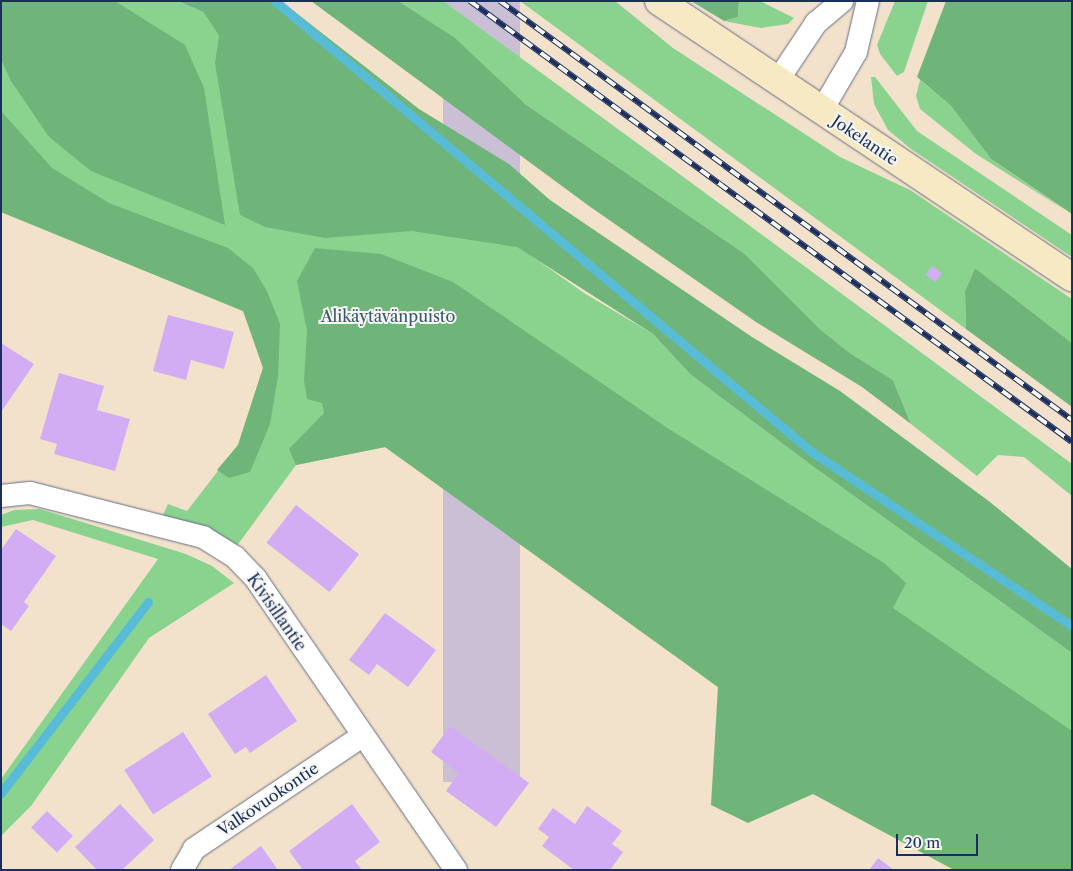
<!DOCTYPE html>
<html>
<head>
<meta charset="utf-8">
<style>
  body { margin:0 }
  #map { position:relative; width:1073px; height:871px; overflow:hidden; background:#f3e2cb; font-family:"Libre Caslon Text",serif }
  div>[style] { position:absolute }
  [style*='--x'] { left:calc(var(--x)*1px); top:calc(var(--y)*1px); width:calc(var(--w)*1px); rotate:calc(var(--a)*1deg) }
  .industrial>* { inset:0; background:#cbbfd6; transform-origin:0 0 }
  .green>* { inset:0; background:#8ad38e }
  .forest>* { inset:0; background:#6fb579 }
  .stream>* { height:9px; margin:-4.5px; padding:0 4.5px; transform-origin:4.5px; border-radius:4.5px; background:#59bcd7 }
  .building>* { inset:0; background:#d2adf4; transform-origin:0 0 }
  .roads { filter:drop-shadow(0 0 1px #676e84) drop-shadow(0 0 1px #676e84) }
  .street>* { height:22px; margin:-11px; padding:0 11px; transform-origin:11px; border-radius:11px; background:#fff }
  .secondary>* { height:28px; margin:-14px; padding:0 14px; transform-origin:14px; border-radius:14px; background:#f7e9c3 }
  .rail>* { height:5.5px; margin-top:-2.75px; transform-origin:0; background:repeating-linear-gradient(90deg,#f6f6f2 0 11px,#1b2f5e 0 22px); box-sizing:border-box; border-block:1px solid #1b2f5e }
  span { translate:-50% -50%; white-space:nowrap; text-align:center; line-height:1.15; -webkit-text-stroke:4px #f6f6f2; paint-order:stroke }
  .street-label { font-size:16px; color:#1b2f5e }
  .park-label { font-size:16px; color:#37586a }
  .frame { position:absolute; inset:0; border:2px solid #1b2f5e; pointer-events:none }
  .scale { position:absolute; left:896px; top:834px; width:82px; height:22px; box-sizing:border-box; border:2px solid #1b2f5e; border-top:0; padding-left:6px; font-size:15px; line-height:18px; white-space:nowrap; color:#1b2f5e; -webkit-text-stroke:4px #f6f6f2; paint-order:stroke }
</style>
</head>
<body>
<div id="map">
  <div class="industrial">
    <i style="left:443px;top:1px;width:77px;height:781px"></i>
  </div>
  <div class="green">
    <i style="clip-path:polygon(1px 1px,178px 1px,203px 12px,219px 36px,584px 293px,653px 334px,690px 374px,811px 465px,1072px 653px,1072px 870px,962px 870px,652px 638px,385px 447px,296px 465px,236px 547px,162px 517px,168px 504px,187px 511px,238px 445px,263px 368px,252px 310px,243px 311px,1px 212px)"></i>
    <i style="clip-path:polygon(398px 1px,443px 1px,723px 206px,1072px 464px,1072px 496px,1024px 457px,998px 455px,977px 476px,911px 424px,893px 380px,850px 353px,821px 330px,745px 254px,525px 104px)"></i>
    <i style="clip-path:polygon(520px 1px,615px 1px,673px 48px,840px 157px,910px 190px,1072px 299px,1072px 343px,975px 268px,965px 291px,966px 329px)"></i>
    <i style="clip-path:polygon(739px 1px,760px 1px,794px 18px,788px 24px,761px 28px,724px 21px,738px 17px)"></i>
    <i style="clip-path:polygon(895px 1px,928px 1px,904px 72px,897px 76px,880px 54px,877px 45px)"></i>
    <i style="clip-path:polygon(871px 77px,875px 77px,917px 131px,1072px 235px,1072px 257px,911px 149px,888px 130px,874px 104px)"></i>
    <i style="clip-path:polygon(920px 80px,951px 106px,991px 159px,1065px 210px,976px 154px,920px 109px,916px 96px)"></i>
    <i style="clip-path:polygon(40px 509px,186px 554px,212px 566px,234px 583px,149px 638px,31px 806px,1px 836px,1px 779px,158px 559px,33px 520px,1px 527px,1px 515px,14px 510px)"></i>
  </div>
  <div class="forest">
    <i style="clip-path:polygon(1px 1px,115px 1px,185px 45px,204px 88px,225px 225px,91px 171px,49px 137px,11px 81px,1px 59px)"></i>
    <i style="clip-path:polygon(178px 1px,281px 1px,419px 109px,509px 164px,550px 200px,752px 337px,840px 391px,990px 502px,1072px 569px,1072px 653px,811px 465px,690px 374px,653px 334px,517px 247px,412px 231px,325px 238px,265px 227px,240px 215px,215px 63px,219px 36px,203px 12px)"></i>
    <i style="clip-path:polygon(311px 1px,398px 1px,455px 38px,525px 104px,745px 254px,821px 330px,850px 353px,893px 380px,911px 424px,862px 387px,756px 322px,589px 206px)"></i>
    <i style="clip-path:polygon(691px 1px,739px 1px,738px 17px,724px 21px)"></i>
    <i style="clip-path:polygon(946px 1px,1072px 1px,1072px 214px,991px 159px,951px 106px,917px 77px)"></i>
    <i style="clip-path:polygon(1px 111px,52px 168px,109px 203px,228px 248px,253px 268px,267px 291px,280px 324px,278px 376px,270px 424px,250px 472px,229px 478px,217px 470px,238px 445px,263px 368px,243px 311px,1px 212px)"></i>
    <i style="clip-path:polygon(315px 248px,381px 254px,453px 282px,669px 429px,884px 563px,906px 583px,893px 608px,1072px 731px,1072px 870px,954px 870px,813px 794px,748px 823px,711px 805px,718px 687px,385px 447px,296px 465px,289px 449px,324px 413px,322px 403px,307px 399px,304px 380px,307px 331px,297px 281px)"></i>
    <i style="clip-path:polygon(975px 268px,1072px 343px,1072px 407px,966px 329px,965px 291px)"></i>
  </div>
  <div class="stream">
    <i style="--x:275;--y:1;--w:701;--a:40.03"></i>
    <i style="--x:812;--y:452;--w:313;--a:33.8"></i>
    <i style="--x:1;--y:793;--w:241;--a:-52.4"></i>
  </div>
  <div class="building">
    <i style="left:932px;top:266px;width:12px;height:11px;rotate:35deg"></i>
    <i style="clip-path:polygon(168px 315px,234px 332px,224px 369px,191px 360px,186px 380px,153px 371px)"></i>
    <i style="clip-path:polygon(1px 343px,34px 364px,1px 412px)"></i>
    <i style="clip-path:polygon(59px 373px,104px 386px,97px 410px,130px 419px,115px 471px,54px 454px,57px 444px,40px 439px)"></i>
    <i style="left:296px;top:505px;width:80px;height:48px;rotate:38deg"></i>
    <i style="clip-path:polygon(16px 529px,56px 556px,24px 602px,29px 606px,11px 631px,1px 624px,1px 550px)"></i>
    <i style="clip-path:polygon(385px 613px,436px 650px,408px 687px,377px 664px,369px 675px,349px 660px)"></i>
    <i style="clip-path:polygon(266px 675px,297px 721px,250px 753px,246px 747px,235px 754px,208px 714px)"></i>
    <i style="clip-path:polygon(450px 726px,529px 783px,496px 827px,446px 791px,459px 773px,431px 752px)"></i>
    <i style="left:183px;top:732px;width:53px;height:70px;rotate:57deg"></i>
    <i style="clip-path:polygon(120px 804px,154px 840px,122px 870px,97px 870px,75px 847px)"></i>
    <i style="clip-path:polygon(352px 804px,380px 842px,355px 861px,362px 870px,303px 870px,289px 851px)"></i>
    <i style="clip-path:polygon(587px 806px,622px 831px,612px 844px,623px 852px,610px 870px,574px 870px,542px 846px,549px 837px,538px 829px,553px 808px,575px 824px)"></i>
    <i style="left:47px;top:811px;width:36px;height:23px;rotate:44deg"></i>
    <i style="clip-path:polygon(261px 846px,278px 870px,229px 870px)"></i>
    <i style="clip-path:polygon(878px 858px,894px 870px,869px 870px)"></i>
  </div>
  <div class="roads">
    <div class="street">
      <i style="--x:778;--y:80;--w:69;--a:-56.3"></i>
      <i style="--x:816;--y:23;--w:34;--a:-40"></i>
      <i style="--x:822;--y:110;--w:67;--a:-59.6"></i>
      <i style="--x:856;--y:52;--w:52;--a:-76.8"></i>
      <i style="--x:1;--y:496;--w:29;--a:-6"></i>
      <i style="--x:30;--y:493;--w:179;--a:14.3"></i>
      <i style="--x:203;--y:537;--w:38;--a:32"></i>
      <i style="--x:235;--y:557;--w:30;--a:46"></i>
      <i style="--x:256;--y:579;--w:353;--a:55.5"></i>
      <i style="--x:182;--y:870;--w:24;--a:-60"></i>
      <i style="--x:194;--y:849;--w:202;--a:-33.9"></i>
    </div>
    <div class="secondary">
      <i style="--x:659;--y:1;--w:497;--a:33.8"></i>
    </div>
  </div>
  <div class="rail">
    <i style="--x:470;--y:1;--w:746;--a:36.22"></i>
    <i style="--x:500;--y:1;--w:709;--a:36.22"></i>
  </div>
  <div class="street-label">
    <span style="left:865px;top:140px;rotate:34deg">Jokelantie</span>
    <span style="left:277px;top:612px;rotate:55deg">Kivisillantie</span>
    <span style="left:268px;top:799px;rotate:-34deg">Valkovuokontie</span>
  </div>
  <div class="park-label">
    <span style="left:388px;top:316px">Alikäytävänpuisto</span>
  </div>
  <div class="frame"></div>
  <div class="scale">20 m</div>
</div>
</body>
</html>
